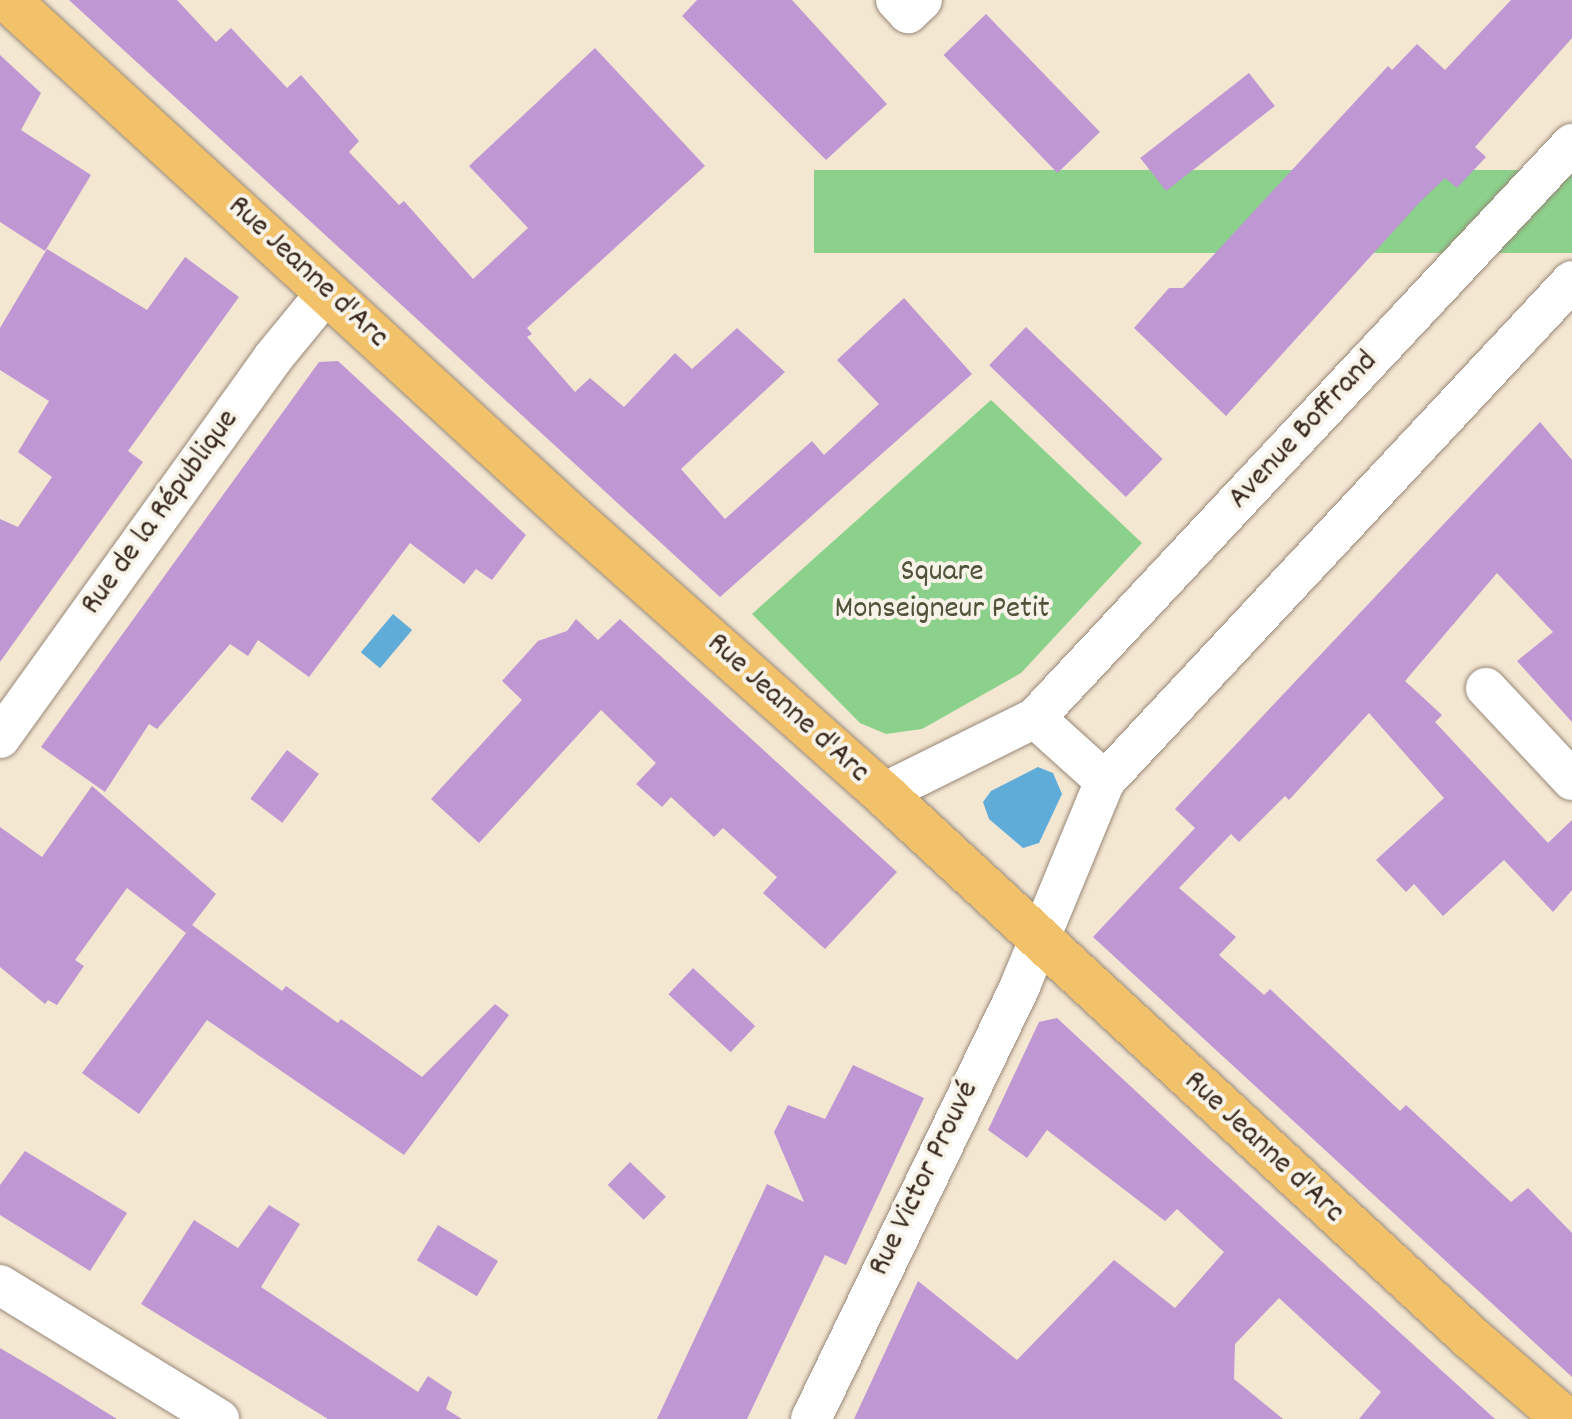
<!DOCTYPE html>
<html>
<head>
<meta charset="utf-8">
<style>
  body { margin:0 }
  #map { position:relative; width:1572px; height:1419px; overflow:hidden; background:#f4e7d2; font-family:Dekko,sans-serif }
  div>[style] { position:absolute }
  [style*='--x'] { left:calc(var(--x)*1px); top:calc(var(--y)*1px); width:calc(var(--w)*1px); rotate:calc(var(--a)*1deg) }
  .green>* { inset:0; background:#8bd18c; transform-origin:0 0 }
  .water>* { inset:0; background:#60acd9; transform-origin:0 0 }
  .building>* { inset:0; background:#be97d3; transform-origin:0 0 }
  .roads { filter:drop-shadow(0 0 2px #988878) drop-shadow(0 0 2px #988878) }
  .minor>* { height:40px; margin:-20px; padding:0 20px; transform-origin:20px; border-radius:20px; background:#fff }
  .major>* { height:44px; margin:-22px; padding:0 22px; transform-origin:22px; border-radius:22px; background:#f2c26a }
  span { translate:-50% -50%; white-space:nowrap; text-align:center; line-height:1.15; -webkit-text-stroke:8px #f7f3e8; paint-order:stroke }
  .street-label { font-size:32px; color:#3b2a1e }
  .park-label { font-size:32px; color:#4f543a }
</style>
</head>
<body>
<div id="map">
  <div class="green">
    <i style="left:1572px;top:170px;width:83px;height:758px;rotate:90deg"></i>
    <i style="clip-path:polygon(991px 400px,1142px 543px,1021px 673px,922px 729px,886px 734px,860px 723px,752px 614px)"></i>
  </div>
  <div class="water">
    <i style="left:393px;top:614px;width:25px;height:50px;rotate:40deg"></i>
    <i style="clip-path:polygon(1038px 767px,1053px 773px,1062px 794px,1039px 843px,1023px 848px,989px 819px,983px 802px,991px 791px)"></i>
  </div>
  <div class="building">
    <i style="clip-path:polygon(69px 0,177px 0,216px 42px,231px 28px,287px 88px,301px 75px,359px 141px,349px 152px,399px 205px,404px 201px,473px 279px,528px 228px,469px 166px,595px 48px,705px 166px,527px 328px,532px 334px,527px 337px,575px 392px,590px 378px,624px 407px,675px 353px,692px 369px,737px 328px,785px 372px,681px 469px,725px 519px,812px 441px,824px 455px,879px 404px,837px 360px,904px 298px,972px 374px,720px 597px)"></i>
    <i style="clip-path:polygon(697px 0,792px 0,887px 104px,826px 160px,682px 16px)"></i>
    <i style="clip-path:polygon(1511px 0,1572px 0,1572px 38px,1475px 147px,1486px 157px,1457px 188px,1445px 178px,1419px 203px,1226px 416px,1134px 328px,1169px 288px,1183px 288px,1388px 66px,1392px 70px,1417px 44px,1445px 70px)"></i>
    <i style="left:986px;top:14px;width:164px;height:59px;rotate:46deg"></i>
    <i style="clip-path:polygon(0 55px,41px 93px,21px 130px,91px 175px,45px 251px,0 222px)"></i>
    <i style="left:1249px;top:73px;width:42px;height:138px;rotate:52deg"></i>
    <i style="clip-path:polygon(47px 249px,147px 310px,185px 257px,239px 297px,128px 451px,143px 462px,0 662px,0 519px,18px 527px,52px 477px,18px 452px,49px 401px,0 370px,0 328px)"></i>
    <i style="left:1026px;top:327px;width:190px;height:53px;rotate:44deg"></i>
    <i style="clip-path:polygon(338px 361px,526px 535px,492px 580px,476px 569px,464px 584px,410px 543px,309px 677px,258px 640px,248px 656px,230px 644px,157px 729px,149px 724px,105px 792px,41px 747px,319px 362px)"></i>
    <i style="clip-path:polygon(1540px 422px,1572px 460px,1572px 722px,1517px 661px,1553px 632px,1497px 573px,1405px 681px,1442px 715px,1435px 722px,1548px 843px,1572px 820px,1572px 890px,1553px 912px,1504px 860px,1443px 916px,1414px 884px,1406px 892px,1376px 860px,1444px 798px,1369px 713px,1289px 800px,1285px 796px,1239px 842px,1231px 834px,1179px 888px,1236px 937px,1219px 955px,1264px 995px,1270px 989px,1400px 1111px,1406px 1105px,1511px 1202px,1528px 1188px,1572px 1233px,1572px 1377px,1093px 937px,1195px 828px,1175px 809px)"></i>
    <i style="clip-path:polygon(576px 619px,598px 640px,620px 619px,897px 872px,825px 949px,763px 893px,777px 877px,723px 828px,714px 837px,671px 797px,662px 807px,636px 784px,656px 763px,601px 710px,479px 843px,431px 799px,522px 700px,502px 681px,538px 641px,567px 631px)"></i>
    <i style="left:287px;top:750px;width:40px;height:61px;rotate:37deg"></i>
    <i style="clip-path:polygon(92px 786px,216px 894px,186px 933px,127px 888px,75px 960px,84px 966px,57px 1005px,48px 1000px,45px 1004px,0 967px,0 827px,42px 857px)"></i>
    <i style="clip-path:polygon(192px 925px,282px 991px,286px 986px,338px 1023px,341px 1019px,422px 1077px,495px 1004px,509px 1015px,404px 1155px,207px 1020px,139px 1114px,82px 1073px)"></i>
    <i style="left:693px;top:968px;width:85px;height:36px;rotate:43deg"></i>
    <i style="clip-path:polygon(1057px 1018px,1209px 1159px,1495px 1419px,1359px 1419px,1381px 1392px,1279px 1298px,1235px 1344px,1234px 1379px,1283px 1419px,854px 1419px,918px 1281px,1017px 1360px,1114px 1260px,1175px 1308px,1224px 1252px,1177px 1209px,1165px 1221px,1047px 1130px,1027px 1158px,988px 1130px,1039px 1022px)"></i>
    <i style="clip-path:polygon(853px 1065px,924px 1098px,846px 1265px,825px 1255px,747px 1419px,657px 1419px,767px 1184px,804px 1202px,774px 1132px,788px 1105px,825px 1119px)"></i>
    <i style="clip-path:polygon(25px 1151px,127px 1213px,90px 1271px,0 1215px,0 1185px)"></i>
    <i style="left:630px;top:1162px;width:50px;height:32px;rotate:44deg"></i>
    <i style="clip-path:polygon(269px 1205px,300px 1224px,261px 1287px,418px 1392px,428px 1376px,452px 1392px,446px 1409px,462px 1419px,328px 1419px,141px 1304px,194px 1220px,238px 1248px)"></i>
    <i style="left:438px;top:1225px;width:70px;height:41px;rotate:31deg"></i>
    <i style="clip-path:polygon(0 1348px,49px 1377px,117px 1419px,0 1419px)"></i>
  </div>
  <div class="roads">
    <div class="minor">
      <i style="--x:896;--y:0;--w:18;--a:47"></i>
      <i style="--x:908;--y:13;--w:19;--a:-43"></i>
      <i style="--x:1486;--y:688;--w:126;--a:46.9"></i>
      <i style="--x:1035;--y:718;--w:94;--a:42"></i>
      <i style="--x:0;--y:738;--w:467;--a:-54.3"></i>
      <i style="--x:272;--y:359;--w:87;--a:-50.6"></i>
      <i style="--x:888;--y:798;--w:18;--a:-47"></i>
      <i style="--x:900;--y:785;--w:151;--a:-26.4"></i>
      <i style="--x:1035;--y:718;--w:786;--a:-46.91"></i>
      <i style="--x:0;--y:1285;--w:257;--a:31.5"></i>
      <i style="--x:811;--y:1419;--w:481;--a:-64.2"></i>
      <i style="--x:1020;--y:986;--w:222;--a:-67.5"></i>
      <i style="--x:1105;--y:781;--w:684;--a:-46.95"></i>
    </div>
    <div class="major">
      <i style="--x:8;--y:0;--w:767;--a:42.52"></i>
      <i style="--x:573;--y:518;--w:421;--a:41.6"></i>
      <i style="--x:888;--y:798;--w:795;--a:42.81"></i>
      <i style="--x:1471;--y:1338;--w:124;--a:40.8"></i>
    </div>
  </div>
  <div class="street-label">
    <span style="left:307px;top:273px;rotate:43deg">Rue Jeanne d'Arc</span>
    <span style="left:1304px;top:431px;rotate:-47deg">Avenue Boffrand</span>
    <span style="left:161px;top:513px;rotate:-54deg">Rue de la République</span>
    <span style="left:787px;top:709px;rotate:42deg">Rue Jeanne d'Arc</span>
    <span style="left:1263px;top:1148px;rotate:43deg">Rue Jeanne d'Arc</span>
    <span style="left:925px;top:1179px;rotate:-64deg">Rue Victor Prouvé</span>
  </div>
  <div class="park-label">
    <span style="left:942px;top:592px">Square<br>Monseigneur Petit</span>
  </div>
</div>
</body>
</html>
